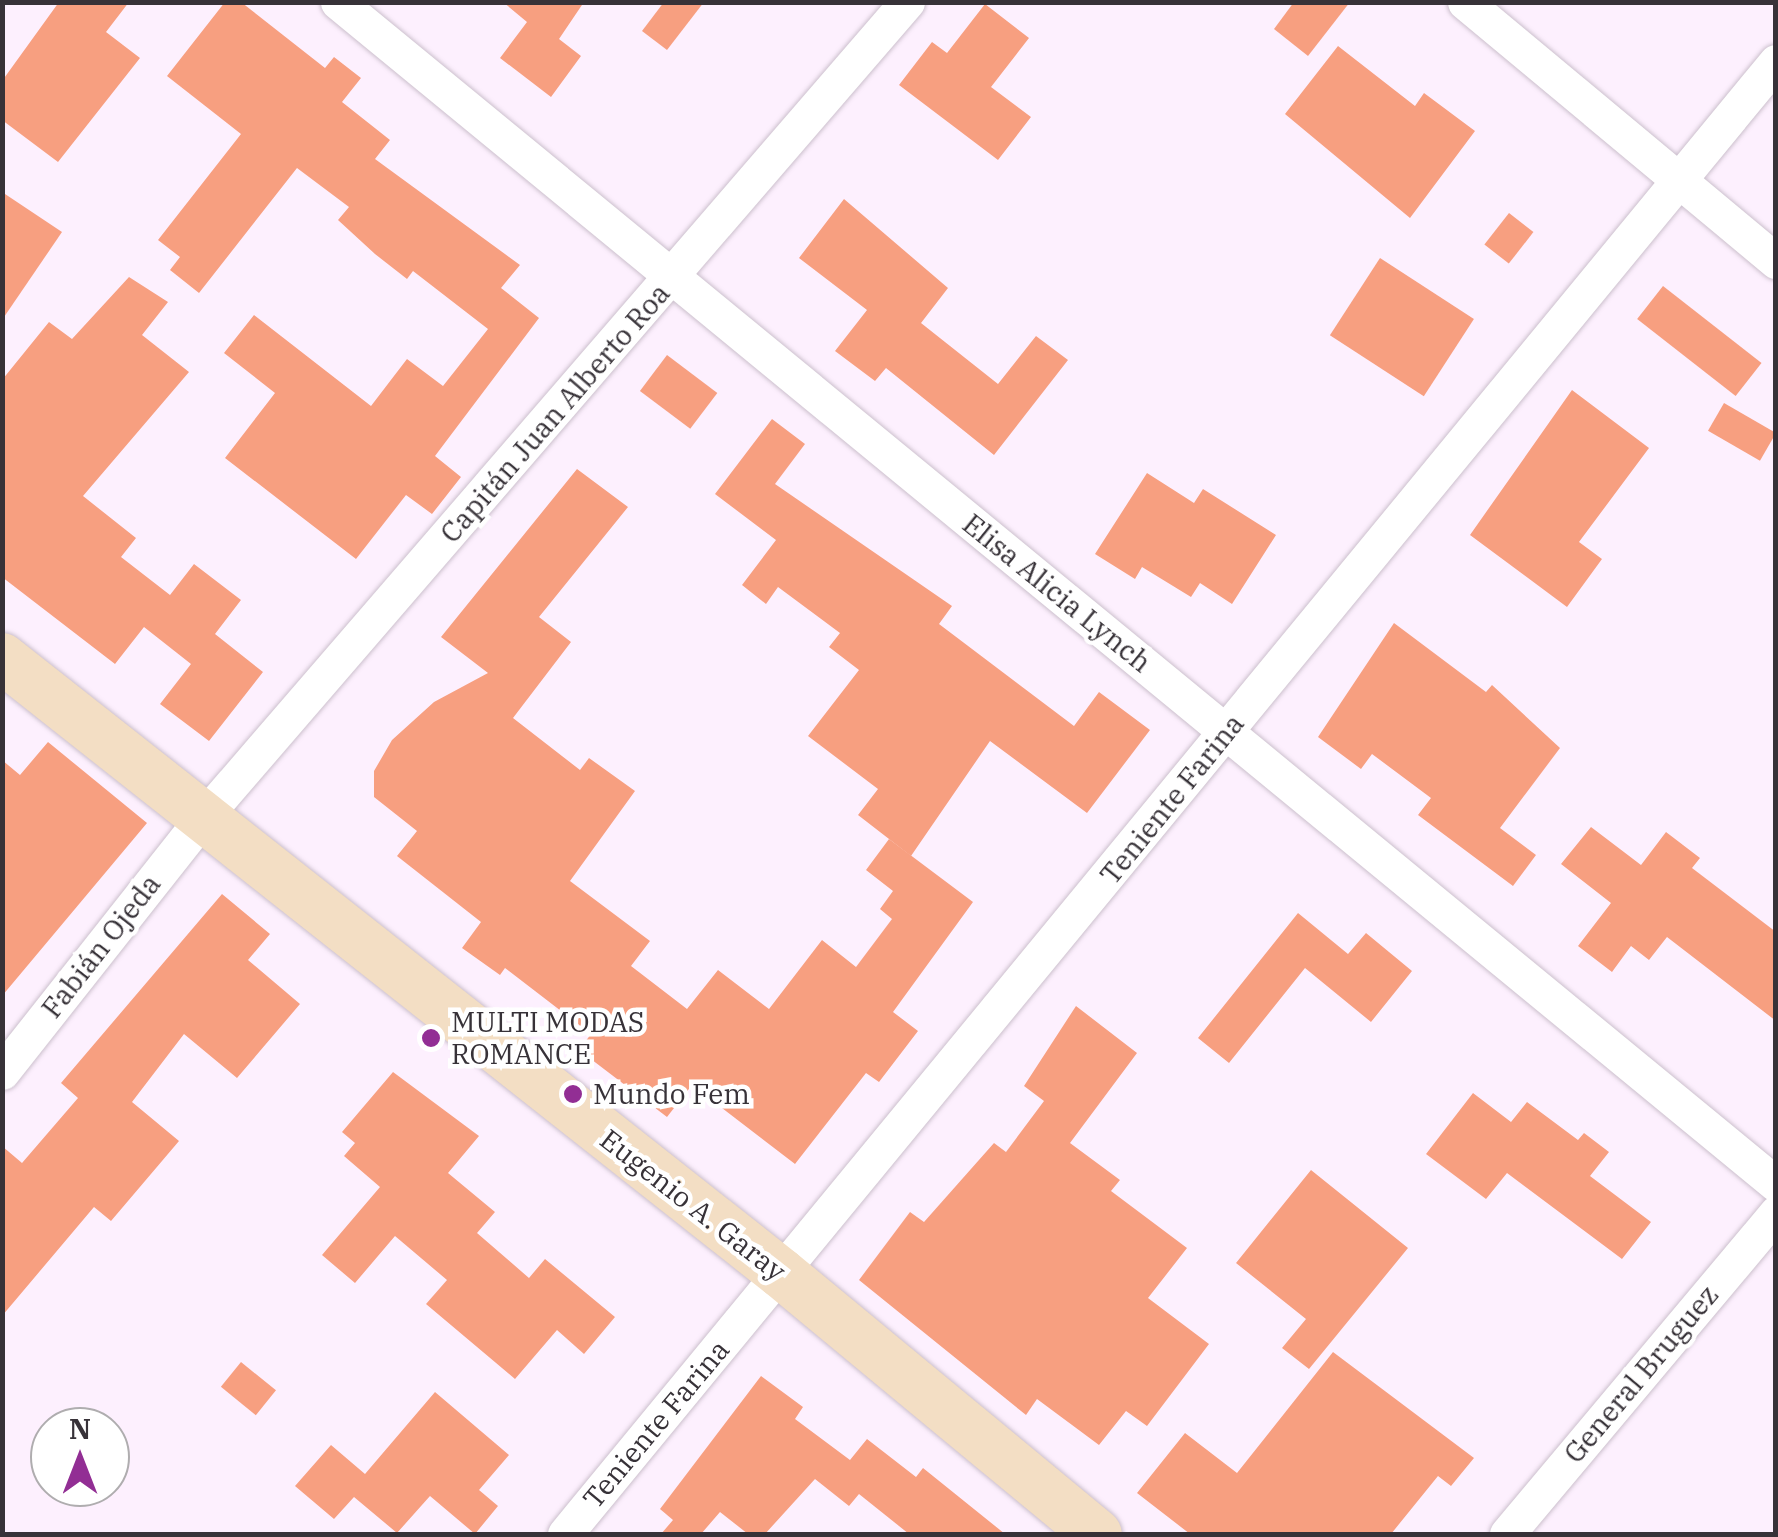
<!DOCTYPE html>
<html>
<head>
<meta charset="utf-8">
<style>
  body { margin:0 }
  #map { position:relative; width:1778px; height:1537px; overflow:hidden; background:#fdf0fe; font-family:"IBM Plex Serif",serif }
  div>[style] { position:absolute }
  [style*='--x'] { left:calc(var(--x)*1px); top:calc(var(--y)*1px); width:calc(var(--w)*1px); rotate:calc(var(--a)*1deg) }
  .building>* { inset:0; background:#f79f80; transform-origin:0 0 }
  .roads { filter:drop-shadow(0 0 2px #ccc0cd) drop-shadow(0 0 2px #ccc0cd) }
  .street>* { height:35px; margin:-17.5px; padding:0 17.5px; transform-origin:17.5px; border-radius:17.5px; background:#fff }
  .secondary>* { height:50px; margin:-25px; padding:0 25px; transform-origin:25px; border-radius:25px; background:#f3dec4 }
  .dots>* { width:28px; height:28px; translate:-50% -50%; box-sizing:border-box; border:5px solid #fff; border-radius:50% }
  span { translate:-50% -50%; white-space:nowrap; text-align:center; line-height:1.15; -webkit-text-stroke:9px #fff; paint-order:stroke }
  .street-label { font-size:28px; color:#373238 }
  .poi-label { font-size:28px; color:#373238 }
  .left { translate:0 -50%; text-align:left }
  .frame { position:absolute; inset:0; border:5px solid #373238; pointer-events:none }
  .north { position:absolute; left:30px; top:1407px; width:100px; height:100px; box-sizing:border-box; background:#fff; border:2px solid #afadaf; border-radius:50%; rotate:0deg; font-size:28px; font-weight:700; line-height:40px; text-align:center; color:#373238 }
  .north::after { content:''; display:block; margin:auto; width:35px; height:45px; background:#922e94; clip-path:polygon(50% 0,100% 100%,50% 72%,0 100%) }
</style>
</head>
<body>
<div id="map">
  <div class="building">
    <i style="clip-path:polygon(59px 2px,129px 2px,106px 32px,140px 58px,58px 162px,2px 120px,2px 81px)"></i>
    <i style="clip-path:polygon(225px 2px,241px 2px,325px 68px,334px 57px,361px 78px,342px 102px,390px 140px,375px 159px,520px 265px,501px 288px,539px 318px,435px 456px,461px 477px,432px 514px,406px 495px,356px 559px,225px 458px,275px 393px,224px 353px,254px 315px,371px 406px,407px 359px,443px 386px,488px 329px,413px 271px,407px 279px,375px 254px,338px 220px,349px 207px,297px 168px,199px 293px,170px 270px,180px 257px,158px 240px,241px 134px,167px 76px)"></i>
    <i style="clip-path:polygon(503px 2px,584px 2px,559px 39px,581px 56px,551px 97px,500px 58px,527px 22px)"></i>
    <i style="clip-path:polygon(664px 2px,704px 2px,667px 50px,642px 31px)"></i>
    <i style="clip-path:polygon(1294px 2px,1350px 2px,1308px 56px,1274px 29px)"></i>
    <i style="clip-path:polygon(985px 4px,1029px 38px,991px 87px,1031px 117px,998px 160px,899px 85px,932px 42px,947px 53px)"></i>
    <i style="clip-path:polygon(1338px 46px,1415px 106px,1424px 93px,1475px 131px,1410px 218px,1285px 114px)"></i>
    <i style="clip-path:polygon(2px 192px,62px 232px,2px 320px)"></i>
    <i style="clip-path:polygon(844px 199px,948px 288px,921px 323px,998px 384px,1036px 336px,1068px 360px,994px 455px,886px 368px,875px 381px,835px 351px,867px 310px,799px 258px)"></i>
    <i style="left:1509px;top:213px;width:31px;height:40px;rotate:38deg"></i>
    <i style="left:1380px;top:258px;width:112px;height:92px;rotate:33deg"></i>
    <i style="clip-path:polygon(129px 277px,168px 302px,142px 335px,189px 372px,83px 496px,136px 538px,121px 557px,170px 595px,194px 564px,241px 600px,215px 634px,263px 672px,209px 741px,160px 704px,191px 664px,144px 627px,115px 664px,2px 577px,2px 380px,49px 322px,72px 339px)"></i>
    <i style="left:1663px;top:286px;width:125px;height:42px;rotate:38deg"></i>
    <i style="left:667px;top:355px;width:63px;height:45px;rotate:37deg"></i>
    <i style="clip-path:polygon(1572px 390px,1649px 448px,1579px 542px,1602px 559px,1567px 607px,1470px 535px)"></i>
    <i style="left:1724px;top:403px;width:60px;height:32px;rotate:30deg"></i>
    <i style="clip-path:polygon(772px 419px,805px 444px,775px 484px,952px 606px,939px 624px,1074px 726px,1099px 692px,1150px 730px,1087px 813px,990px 741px,911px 856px,858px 815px,878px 789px,808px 736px,859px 670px,829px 647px,840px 633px,778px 587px,766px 604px,742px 585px,776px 540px,715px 494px)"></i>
    <i style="clip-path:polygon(577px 469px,628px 507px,539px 617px,571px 642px,513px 718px,580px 770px,589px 758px,635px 791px,570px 881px,650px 941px,631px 966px,687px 1009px,718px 970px,769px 1009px,822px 940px,856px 967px,892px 919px,880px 909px,893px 891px,866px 870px,889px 839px,973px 902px,893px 1012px,918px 1031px,879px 1082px,866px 1073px,795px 1164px,692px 1085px,667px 1117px,579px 1050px,591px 1034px,505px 968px,500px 975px,462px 948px,481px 922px,397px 856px,417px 831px,374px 797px,374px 771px,392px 740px,434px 702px,488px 673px,441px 637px)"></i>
    <i style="clip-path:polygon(1147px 473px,1194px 503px,1203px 489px,1276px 535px,1232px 604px,1200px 583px,1191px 597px,1142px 567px,1135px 579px,1095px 554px)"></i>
    <i style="clip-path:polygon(1394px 623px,1486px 692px,1492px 685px,1560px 748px,1500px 828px,1536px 855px,1513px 886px,1418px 815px,1431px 798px,1372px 754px,1361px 769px,1318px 737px)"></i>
    <i style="clip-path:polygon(48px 742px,147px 823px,2px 996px,2px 760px,20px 775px)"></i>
    <i style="clip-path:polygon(1591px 827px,1641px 865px,1666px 832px,1700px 858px,1692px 868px,1776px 932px,1776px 1021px,1667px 937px,1649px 960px,1631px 946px,1612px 972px,1578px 946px,1611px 903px,1561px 864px)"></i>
    <i style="clip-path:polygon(222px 894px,270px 934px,248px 960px,300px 1004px,237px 1078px,184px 1034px,132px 1102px,179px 1141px,111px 1221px,94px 1207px,2px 1316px,2px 1146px,22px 1163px,78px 1098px,61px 1083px)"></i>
    <i style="clip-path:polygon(1298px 913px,1348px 954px,1366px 933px,1412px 971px,1371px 1022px,1305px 968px,1229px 1063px,1198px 1038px)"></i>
    <i style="clip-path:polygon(1076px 1006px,1137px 1053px,1070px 1143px,1120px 1180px,1111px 1191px,1187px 1248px,1148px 1298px,1209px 1344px,1147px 1426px,1126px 1411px,1099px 1445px,1037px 1399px,1026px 1415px,859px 1280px,910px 1212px,924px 1222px,994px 1143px,1006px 1152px,1044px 1101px,1024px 1086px)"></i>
    <i style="clip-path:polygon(393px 1072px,479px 1136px,448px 1173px,495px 1212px,477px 1233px,529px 1278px,545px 1259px,615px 1317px,584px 1354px,557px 1330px,515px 1379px,426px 1304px,447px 1280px,395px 1236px,355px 1283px,322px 1255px,380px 1187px,344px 1156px,355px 1143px,342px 1132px)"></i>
    <i style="clip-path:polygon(1473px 1093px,1511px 1122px,1527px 1102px,1578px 1140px,1584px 1133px,1609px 1152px,1590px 1176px,1651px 1222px,1622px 1259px,1507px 1173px,1486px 1199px,1426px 1154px)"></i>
    <i style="clip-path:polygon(1311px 1170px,1408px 1248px,1309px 1369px,1282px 1348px,1306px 1319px,1236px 1263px)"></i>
    <i style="clip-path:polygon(1333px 1352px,1474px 1458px,1451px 1486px,1438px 1476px,1391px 1534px,1190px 1534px,1137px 1493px,1185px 1433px,1237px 1473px)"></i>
    <i style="left:241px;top:1362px;width:45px;height:32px;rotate:39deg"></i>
    <i style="clip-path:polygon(761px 1376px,803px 1407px,795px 1419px,850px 1460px,867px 1439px,916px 1477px,923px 1468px,1005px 1534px,909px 1534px,859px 1494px,849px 1506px,815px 1479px,765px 1534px,748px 1534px,720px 1512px,701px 1534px,661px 1534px,673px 1520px,660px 1509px)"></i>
    <i style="clip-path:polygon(435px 1392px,509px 1455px,479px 1490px,498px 1506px,475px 1534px,430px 1496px,397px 1533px,354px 1497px,334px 1519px,295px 1486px,331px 1445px,365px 1474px)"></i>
  </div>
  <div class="roads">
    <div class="street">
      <i style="--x:338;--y:2;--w:1861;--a:39.42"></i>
      <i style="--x:1465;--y:2;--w:405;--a:39.8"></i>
      <i style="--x:2;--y:1072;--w:320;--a:-51.7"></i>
      <i style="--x:200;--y:821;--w:1082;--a:-49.2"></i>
      <i style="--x:565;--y:1534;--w:1906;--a:-50.56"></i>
      <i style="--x:1507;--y:1534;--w:419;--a:-50"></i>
    </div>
    <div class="secondary">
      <i style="--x:2;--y:658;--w:993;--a:38.29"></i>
      <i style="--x:781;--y:1273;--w:410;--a:39.6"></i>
    </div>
  </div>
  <div class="dots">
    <i style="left:431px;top:1038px;background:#922e94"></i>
    <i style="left:573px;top:1094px;background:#922e94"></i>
  </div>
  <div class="street-label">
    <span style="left:555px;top:413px;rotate:-49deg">Capitán Juan Alberto Roa</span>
    <span style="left:1057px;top:593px;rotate:39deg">Elisa Alicia Lynch</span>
    <span style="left:1172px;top:799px;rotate:-51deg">Teniente Farina</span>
    <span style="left:101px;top:946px;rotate:-52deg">Fabián Ojeda</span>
    <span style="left:693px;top:1205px;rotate:38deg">Eugenio A. Garay</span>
    <span style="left:1641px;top:1374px;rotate:-50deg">General Bruguez</span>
    <span style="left:656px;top:1424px;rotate:-50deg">Teniente Farina</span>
  </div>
  <div class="poi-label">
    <span class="left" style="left:451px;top:1038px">MULTI MODAS<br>ROMANCE</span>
    <span class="left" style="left:593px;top:1094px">Mundo Fem</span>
  </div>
  <div class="frame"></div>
  <div class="north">N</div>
</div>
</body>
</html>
